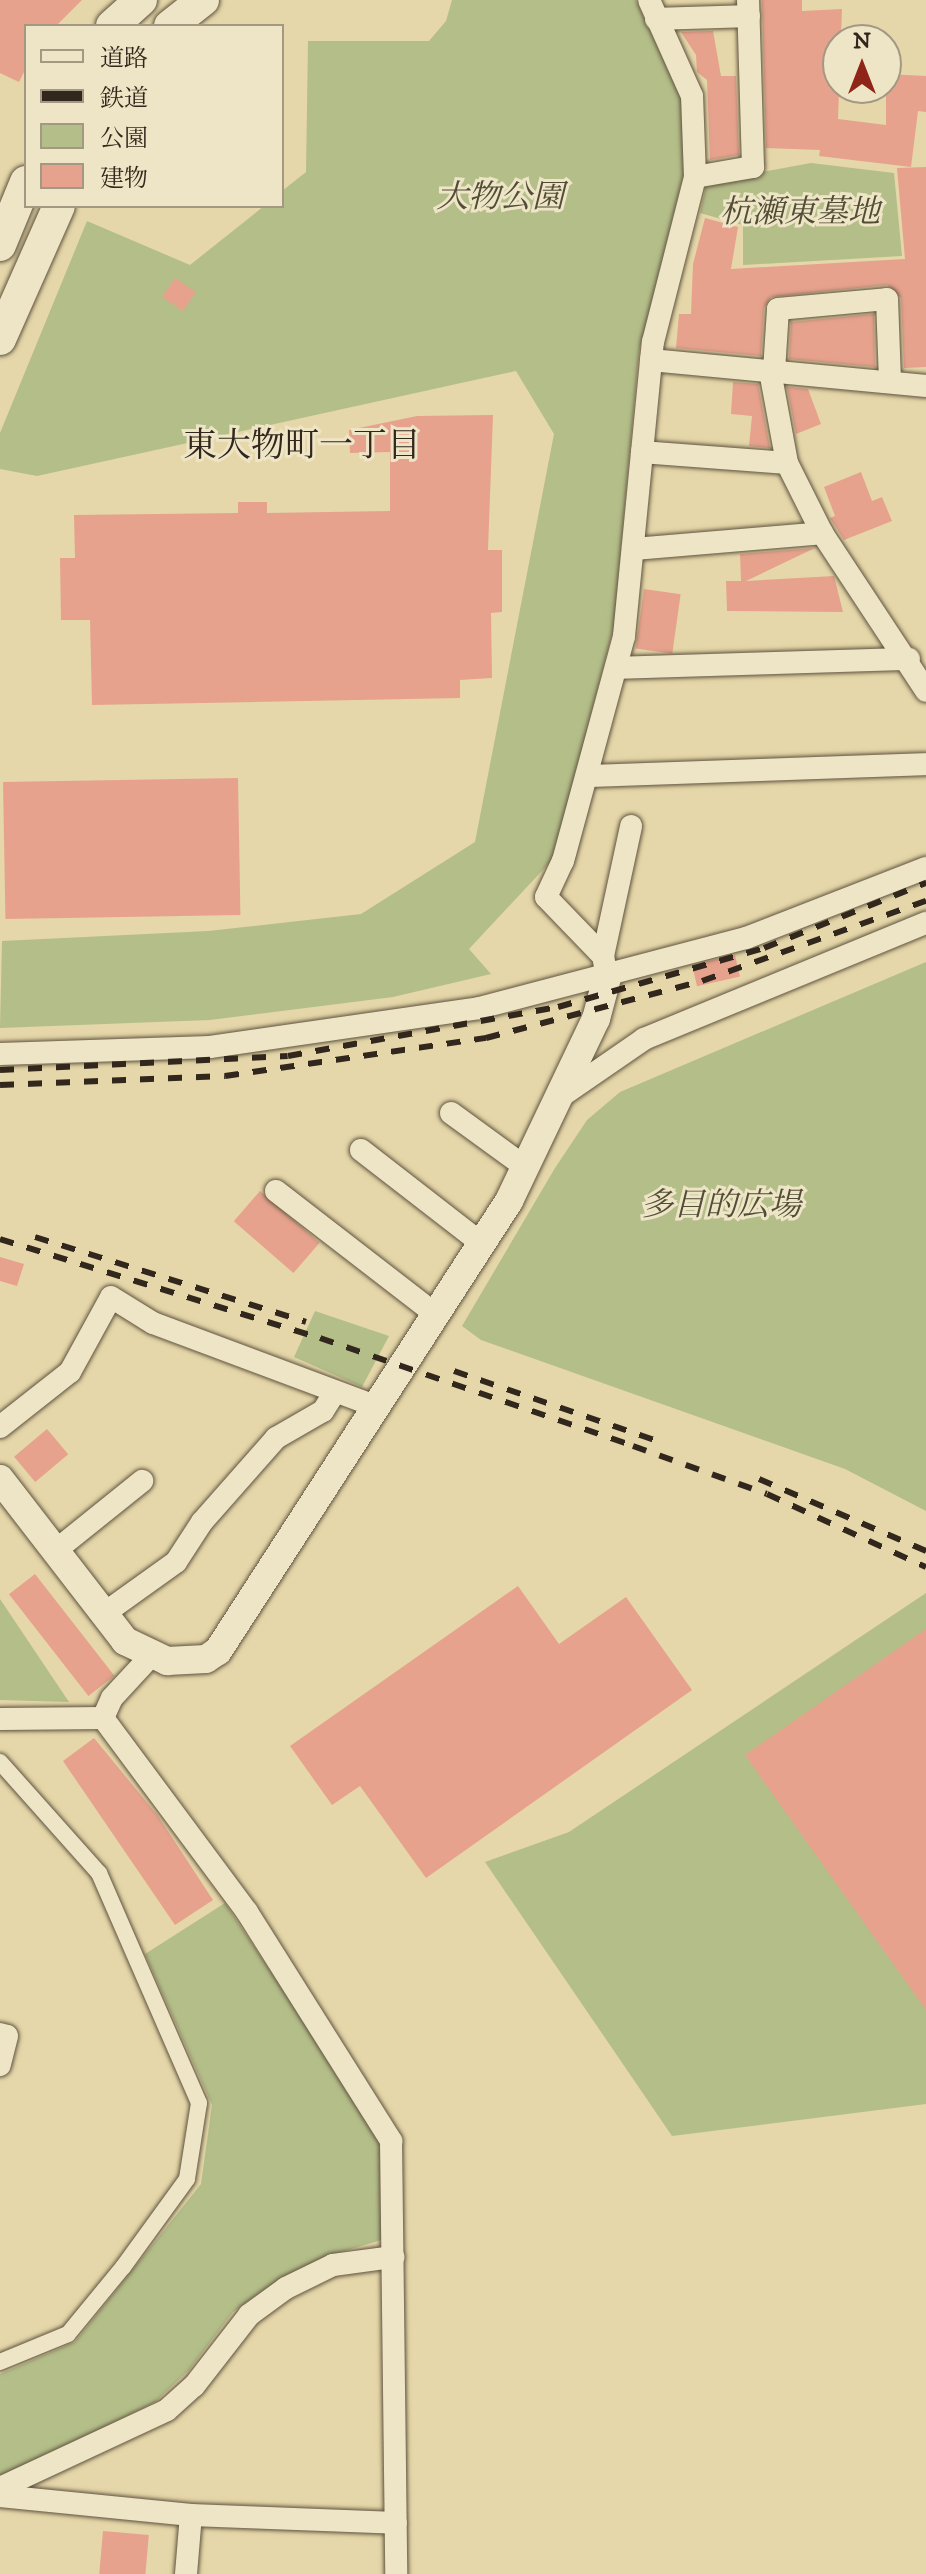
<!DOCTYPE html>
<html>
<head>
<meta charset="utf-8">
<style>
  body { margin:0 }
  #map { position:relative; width:926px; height:2574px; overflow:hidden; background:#e5d7a9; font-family:"IM FELL DW Pica","Noto Serif JP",serif }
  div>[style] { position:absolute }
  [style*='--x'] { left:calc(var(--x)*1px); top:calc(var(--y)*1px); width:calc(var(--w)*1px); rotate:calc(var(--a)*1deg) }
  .green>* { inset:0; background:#b4be89 }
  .building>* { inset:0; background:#e6a28d; transform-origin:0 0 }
  .roads { filter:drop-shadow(0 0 2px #5f533f) drop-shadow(0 0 2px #5f533f) }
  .pedestrian>* { height:16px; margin:-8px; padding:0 8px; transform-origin:8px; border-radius:8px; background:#eee5c7 }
  .minor>* { height:22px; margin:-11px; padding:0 11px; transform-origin:11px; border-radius:11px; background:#eee5c7 }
  .tertiary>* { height:28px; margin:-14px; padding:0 14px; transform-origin:14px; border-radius:14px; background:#eee5c7 }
  .secondary>* { height:32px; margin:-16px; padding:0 16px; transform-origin:16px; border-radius:16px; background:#eee5c7 }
  .rail>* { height:6px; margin-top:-3px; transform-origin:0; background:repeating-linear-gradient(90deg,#32271c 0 14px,transparent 0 28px) }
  span { translate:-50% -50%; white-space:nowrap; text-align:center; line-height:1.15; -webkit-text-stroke:6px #eee5c7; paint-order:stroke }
  .park-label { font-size:32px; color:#524d37; font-style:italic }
  .neighbourhood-label { font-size:34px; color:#32271c }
  .legend { position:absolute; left:24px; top:24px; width:260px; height:184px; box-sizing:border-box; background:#eee5c7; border:2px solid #a39983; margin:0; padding:10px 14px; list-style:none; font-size:24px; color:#32271c }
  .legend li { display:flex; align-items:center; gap:16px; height:40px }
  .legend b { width:40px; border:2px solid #a39983 }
  .north { position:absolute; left:822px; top:24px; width:80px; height:80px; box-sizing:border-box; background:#eee5c7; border:2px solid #a39983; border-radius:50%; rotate:0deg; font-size:22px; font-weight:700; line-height:32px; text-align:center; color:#32271c }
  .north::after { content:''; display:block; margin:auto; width:28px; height:36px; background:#8f2418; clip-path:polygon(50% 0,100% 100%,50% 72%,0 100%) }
</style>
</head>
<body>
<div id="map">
  <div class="green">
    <i style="clip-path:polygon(452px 0,636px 0,682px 101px,685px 170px,639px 351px,614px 626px,554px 858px,469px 949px,491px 974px,393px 997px,210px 1020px,0 1028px,2px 941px,208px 931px,361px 914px,475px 842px,554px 434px,516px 371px,37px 476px,0 469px,0 433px,87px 221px,190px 265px,264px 206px,282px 206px,282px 191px,306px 172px,308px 41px,429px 41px,446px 21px)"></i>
    <i style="clip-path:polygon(811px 163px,894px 173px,902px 256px,743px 265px,743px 225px,700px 213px,707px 182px)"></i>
    <i style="clip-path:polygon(926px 962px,926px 1511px,845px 1469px,481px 1340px,462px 1326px,555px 1168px,587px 1120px,620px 1092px)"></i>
    <i style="clip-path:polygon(315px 1311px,389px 1336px,362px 1387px,294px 1357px)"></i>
    <i style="clip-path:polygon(926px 1593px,926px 2104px,672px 2136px,485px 1862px,569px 1832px)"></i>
    <i style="clip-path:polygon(0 1599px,69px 1702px,0 1700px)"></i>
    <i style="clip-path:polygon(225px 1903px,383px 2140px,385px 2239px,334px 2254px,280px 2280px,233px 2312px,189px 2370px,155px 2402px,0 2479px,0 2374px,75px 2342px,201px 2184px,212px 2105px,145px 1954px)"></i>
  </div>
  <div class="building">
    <i style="clip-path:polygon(0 0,82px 0,56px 26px,26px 26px,26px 68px,19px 82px,0 73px)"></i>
    <i style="clip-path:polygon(762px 0,802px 0,802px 11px,842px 9px,838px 119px,886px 125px,886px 74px,926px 76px,926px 112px,918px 111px,911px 167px,819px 156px,820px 150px,766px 148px)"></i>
    <i style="clip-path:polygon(713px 31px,721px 76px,736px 76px,739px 155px,710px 160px,707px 80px,697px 72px,696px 55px,681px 32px)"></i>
    <i style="clip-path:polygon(926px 167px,926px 367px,904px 368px,901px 298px,887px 285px,771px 297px,764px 308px,761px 356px,676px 348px,679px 314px,691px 314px,693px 264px,705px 218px,738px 227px,731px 269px,905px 259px,897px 168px)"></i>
    <i style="left:175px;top:278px;width:25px;height:23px;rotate:34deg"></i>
    <i style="clip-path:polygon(874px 314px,875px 367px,789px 359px,791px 322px)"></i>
    <i style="clip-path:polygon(733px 382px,758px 384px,770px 448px,749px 446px,752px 416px,731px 414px)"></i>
    <i style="clip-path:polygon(787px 387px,808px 389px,821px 424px,796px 434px)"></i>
    <i style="clip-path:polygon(493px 415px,488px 550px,502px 550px,502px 612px,491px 613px,492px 678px,460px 680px,460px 698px,92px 705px,90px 620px,61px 620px,60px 558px,75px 558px,74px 515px,238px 513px,238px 502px,267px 502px,267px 513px,390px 511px,390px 452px,350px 453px,349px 430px,417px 416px)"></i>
    <i style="clip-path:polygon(861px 472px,872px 501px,882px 497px,892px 521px,844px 540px,830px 518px,835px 516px,824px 487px)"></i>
    <i style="clip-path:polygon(815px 548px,746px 581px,834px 576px,843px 612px,727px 611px,726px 581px,741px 581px,740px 554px)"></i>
    <i style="left:644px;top:589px;width:37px;height:60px;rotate:8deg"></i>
    <i style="left:238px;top:778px;width:137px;height:235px;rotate:89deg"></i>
    <i style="left:735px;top:955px;width:22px;height:44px;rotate:77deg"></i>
    <i style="left:260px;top:1191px;width:79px;height:40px;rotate:41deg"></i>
    <i style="clip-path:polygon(0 1257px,24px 1264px,17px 1286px,0 1281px)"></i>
    <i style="left:47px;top:1429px;width:33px;height:43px;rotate:50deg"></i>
    <i style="left:35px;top:1574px;width:129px;height:33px;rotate:52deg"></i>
    <i style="clip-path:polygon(518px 1586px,559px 1644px,626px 1597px,692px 1690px,426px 1878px,360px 1786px,332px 1805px,290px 1746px)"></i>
    <i style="clip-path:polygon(926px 1629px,926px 2010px,745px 1755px)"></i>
    <i style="clip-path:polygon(94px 1738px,158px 1816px,213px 1900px,175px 1925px,63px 1761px)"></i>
    <i style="left:103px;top:2531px;width:46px;height:43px;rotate:5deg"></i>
  </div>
  <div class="roads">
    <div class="pedestrian">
      <i style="--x:0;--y:1762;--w:149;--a:48.3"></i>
      <i style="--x:99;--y:1873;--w:251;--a:66.5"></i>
      <i style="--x:199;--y:2103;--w:77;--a:99"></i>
      <i style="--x:187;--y:2179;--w:109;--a:126"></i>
      <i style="--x:123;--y:2267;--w:87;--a:129.4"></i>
      <i style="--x:68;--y:2334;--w:74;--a:157.6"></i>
    </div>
    <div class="minor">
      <i style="--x:656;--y:19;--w:93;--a:-1.8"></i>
      <i style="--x:695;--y:177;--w:59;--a:-9.8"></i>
      <i style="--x:753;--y:167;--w:167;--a:-91.7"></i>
      <i style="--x:651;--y:360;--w:276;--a:5.4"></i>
      <i style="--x:770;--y:371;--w:94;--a:79.5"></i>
      <i style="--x:787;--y:463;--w:78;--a:63.4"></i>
      <i style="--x:822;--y:533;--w:189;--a:56.6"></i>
      <i style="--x:774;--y:371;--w:62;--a:-86.3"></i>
      <i style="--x:778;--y:309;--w:109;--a:-5.2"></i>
      <i style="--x:887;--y:299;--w:82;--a:87.9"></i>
      <i style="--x:642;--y:452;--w:145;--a:4.3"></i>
      <i style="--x:633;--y:549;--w:190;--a:-4.8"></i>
      <i style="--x:616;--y:668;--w:293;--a:-1.8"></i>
      <i style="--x:587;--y:776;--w:339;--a:-2"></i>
      <i style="--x:603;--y:956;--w:133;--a:-77.8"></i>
      <i style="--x:607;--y:978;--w:22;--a:-100"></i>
      <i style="--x:603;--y:956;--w:82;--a:-134"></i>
      <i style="--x:546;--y:897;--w:40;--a:-65"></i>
      <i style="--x:563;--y:861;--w:233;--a:-74.8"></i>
      <i style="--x:624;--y:636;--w:295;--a:-84.4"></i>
      <i style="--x:653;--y:342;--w:170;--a:-75.7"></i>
      <i style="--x:695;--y:177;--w:81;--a:-92.1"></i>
      <i style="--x:692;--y:96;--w:105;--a:-114.1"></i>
      <i style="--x:0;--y:1054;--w:210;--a:-1.9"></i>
      <i style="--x:210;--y:1047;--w:272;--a:-8.2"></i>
      <i style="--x:479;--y:1008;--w:276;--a:-14.7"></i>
      <i style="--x:746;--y:938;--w:193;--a:-21.3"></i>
      <i style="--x:560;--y:1097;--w:102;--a:-34.6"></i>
      <i style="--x:644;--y:1039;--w:305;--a:-22.4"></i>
      <i style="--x:451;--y:1113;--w:92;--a:36.1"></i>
      <i style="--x:361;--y:1150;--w:152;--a:37.8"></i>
      <i style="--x:276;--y:1191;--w:201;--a:37.7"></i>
      <i style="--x:0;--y:1427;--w:89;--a:-38.2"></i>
      <i style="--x:70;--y:1372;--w:85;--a:-61.3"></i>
      <i style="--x:111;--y:1297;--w:49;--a:31.8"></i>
      <i style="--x:153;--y:1323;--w:237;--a:20.5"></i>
      <i style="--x:55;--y:1551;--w:112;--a:-38.8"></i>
      <i style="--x:102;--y:1615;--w:91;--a:-35.6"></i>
      <i style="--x:176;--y:1562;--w:48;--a:-57"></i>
      <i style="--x:202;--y:1522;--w:112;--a:-48.6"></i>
      <i style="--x:276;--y:1438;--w:54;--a:-29.9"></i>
      <i style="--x:323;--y:1411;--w:22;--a:-58"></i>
      <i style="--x:103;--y:1718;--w:242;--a:53.4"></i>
      <i style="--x:247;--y:1912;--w:271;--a:57.8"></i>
      <i style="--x:391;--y:2141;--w:433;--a:89.3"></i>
      <i style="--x:103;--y:1718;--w:22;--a:-66"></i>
      <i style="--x:112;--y:1698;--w:54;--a:-47.2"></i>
      <i style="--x:0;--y:1719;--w:103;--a:-0.6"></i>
      <i style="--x:0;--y:2034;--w:7;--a:16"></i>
      <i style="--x:7;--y:2036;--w:30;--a:104"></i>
      <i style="--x:0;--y:2488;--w:184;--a:-25"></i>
      <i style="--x:167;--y:2410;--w:36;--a:-42"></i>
      <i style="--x:194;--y:2386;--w:90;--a:-52.2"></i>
      <i style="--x:249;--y:2315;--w:46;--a:-36.1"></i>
      <i style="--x:286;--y:2288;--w:52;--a:-26.1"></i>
      <i style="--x:333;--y:2265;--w:61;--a:-7.6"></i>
      <i style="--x:0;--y:2496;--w:192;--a:5.7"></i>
      <i style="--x:191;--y:2515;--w:205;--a:2.2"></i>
      <i style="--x:186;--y:2574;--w:59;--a:-85.2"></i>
    </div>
    <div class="tertiary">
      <i style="--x:0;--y:1479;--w:205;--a:52.3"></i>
      <i style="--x:125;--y:1641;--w:47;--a:25.5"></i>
      <i style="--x:167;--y:1661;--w:39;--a:-3"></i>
      <i style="--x:206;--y:1659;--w:14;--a:-34"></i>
      <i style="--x:218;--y:1651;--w:536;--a:-57.11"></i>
      <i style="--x:509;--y:1201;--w:202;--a:-64.5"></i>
      <i style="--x:596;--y:1019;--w:42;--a:-75"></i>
    </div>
    <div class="secondary">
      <i style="--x:112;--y:26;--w:39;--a:-42"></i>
      <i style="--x:170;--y:26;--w:42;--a:-38.2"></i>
      <i style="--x:0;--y:245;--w:68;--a:-67.6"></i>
      <i style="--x:0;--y:339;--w:145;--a:-66.1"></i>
    </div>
  </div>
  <div class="rail">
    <i style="--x:0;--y:1070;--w:288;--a:-2.8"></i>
    <i style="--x:288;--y:1056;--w:274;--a:-10.3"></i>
    <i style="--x:558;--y:1007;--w:214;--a:-16"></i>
    <i style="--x:764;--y:948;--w:175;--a:-21.9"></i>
    <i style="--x:0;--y:1085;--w:225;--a:-2.3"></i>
    <i style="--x:225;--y:1076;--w:264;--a:-8.3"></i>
    <i style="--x:486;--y:1038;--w:223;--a:-14.8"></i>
    <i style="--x:702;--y:981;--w:238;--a:-19.7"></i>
    <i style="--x:35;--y:1237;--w:284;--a:17.4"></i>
    <i style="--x:0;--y:1239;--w:335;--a:17.2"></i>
    <i style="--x:320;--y:1338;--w:331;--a:19"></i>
    <i style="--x:633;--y:1446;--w:142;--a:19.7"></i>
    <i style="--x:767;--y:1494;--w:175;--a:24.7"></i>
    <i style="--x:454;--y:1371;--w:212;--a:19"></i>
    <i style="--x:759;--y:1479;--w:182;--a:23.3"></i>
  </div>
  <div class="park-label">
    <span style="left:500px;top:198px">大物公園</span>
    <span style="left:800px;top:213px">杭瀬東墓地</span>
    <span style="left:721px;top:1206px">多目的広場</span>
  </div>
  <div class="neighbourhood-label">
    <span style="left:302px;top:447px">東大物町一丁目</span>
  </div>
  <ul class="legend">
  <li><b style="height:10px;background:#eee5c7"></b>道路</li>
  <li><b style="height:10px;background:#32271c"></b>鉄道</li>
  <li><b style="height:22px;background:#b4be89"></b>公園</li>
  <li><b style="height:22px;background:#e6a28d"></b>建物</li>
  </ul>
  <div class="north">N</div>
</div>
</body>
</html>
